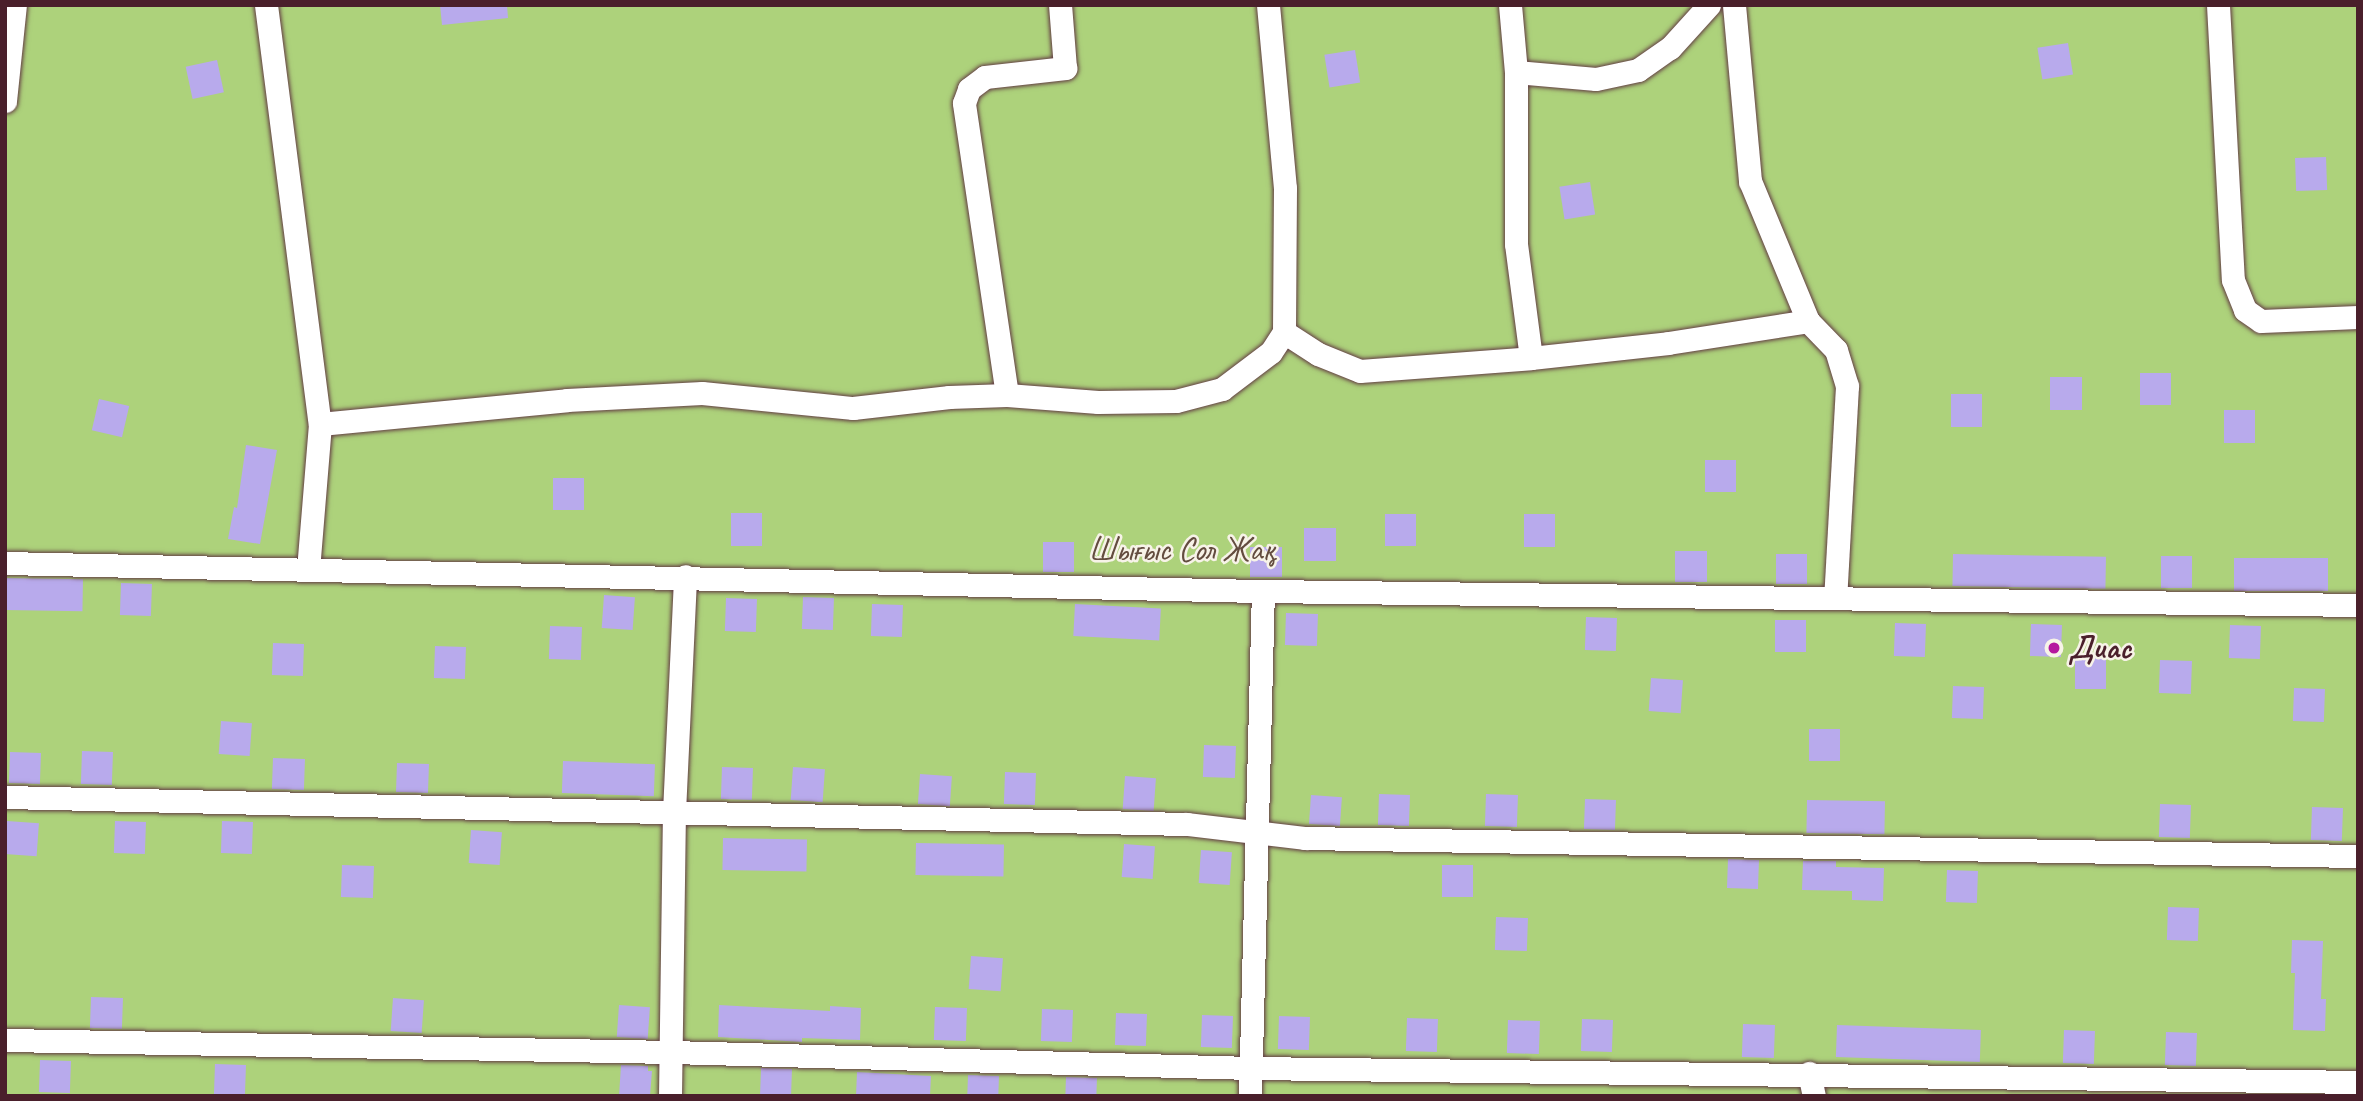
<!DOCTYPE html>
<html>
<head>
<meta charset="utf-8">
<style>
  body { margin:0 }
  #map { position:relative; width:2363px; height:1101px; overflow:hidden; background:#f2e9d4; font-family:Caveat,sans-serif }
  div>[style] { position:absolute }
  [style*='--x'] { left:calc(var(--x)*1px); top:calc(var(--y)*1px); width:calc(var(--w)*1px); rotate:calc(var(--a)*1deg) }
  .green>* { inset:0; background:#add27b; transform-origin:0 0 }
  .building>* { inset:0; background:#b8aaec; transform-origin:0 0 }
  .roads { filter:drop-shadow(0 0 2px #633d44) drop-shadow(0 0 2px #633d44) }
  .street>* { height:23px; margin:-11.5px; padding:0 11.5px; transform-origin:11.5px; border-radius:11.5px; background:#fff }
  .dots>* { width:19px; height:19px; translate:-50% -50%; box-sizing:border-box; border:4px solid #f7f3e8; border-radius:50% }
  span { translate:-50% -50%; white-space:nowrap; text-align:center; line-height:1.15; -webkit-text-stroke:5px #f7f3e8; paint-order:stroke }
  .park-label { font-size:33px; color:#634c3f }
  .poi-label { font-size:33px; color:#4a1f2b; font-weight:700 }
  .left { translate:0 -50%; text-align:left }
  .frame { position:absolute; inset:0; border:7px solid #4a1f2b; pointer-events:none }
</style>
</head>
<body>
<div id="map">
  <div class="green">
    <i style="left:5px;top:5px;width:2353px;height:1091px"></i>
  </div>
  <div class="building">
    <i style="clip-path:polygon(440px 5px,507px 5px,508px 18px,442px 25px)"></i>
    <i style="left:2068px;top:43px;width:32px;height:31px;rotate:81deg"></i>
    <i style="left:1355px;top:50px;width:33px;height:31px;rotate:81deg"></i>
    <i style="left:217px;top:60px;width:33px;height:32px;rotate:78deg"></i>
    <i style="left:2326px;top:157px;width:33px;height:31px;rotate:88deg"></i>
    <i style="left:1590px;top:182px;width:33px;height:31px;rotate:81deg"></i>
    <i style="left:2140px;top:373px;width:31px;height:32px"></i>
    <i style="left:2050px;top:377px;width:32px;height:33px"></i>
    <i style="left:1951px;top:394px;width:31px;height:33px"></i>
    <i style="left:99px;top:399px;width:31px;height:32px;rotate:13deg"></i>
    <i style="left:2224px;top:410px;width:31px;height:33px"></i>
    <i style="clip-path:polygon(246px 445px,277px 450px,260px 544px,228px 539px,234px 507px,237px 508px)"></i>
    <i style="left:1705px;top:460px;width:31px;height:32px"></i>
    <i style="left:553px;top:478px;width:31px;height:32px"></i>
    <i style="left:731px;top:513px;width:31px;height:33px"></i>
    <i style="left:1385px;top:514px;width:31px;height:32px"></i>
    <i style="left:1555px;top:514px;width:33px;height:31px;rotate:90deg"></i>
    <i style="left:1304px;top:528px;width:32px;height:33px"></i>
    <i style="left:1043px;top:542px;width:31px;height:30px"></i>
    <i style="left:1250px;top:547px;width:32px;height:30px"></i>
    <i style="left:1675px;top:551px;width:32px;height:31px"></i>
    <i style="left:1776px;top:554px;width:31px;height:30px"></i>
    <i style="left:1953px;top:554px;width:153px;height:32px;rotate:1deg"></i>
    <i style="left:2161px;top:556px;width:31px;height:32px"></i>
    <i style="left:2328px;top:558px;width:33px;height:94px;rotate:90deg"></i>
    <i style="left:5px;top:578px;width:78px;height:32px;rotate:1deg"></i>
    <i style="left:121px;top:583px;width:31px;height:32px;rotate:2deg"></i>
    <i style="left:604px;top:595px;width:31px;height:33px;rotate:4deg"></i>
    <i style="left:803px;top:597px;width:31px;height:32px;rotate:2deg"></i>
    <i style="left:726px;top:598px;width:31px;height:33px;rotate:2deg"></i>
    <i style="left:872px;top:604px;width:31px;height:32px;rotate:2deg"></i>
    <i style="left:1075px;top:604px;width:86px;height:32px;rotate:3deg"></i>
    <i style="left:1286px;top:613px;width:32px;height:32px;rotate:2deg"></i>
    <i style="left:1586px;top:617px;width:31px;height:33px;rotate:2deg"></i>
    <i style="left:1775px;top:620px;width:31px;height:32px"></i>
    <i style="left:1895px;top:623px;width:31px;height:33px;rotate:2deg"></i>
    <i style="left:2031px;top:624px;width:31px;height:32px;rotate:2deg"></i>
    <i style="left:2230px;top:625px;width:31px;height:33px;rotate:2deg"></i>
    <i style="left:550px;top:626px;width:32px;height:33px;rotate:2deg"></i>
    <i style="left:273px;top:643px;width:31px;height:32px;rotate:2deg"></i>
    <i style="left:435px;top:646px;width:31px;height:32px;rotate:2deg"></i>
    <i style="left:2075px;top:657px;width:31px;height:32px"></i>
    <i style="left:2160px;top:660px;width:32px;height:33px;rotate:2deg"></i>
    <i style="left:1651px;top:678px;width:32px;height:33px;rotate:4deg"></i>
    <i style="left:1953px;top:686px;width:31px;height:32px;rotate:2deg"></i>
    <i style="left:2294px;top:688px;width:31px;height:33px;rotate:2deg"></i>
    <i style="left:221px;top:721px;width:31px;height:33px;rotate:4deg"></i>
    <i style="left:1809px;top:729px;width:31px;height:32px"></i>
    <i style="left:1204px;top:745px;width:32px;height:32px;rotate:2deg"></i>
    <i style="left:82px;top:751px;width:31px;height:33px;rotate:2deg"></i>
    <i style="left:10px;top:752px;width:31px;height:31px;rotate:2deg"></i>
    <i style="left:273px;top:758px;width:32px;height:31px;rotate:2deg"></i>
    <i style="left:563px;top:761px;width:92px;height:32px;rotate:2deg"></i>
    <i style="left:397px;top:763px;width:32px;height:29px;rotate:2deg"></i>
    <i style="left:722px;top:767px;width:31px;height:32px;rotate:2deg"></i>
    <i style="left:793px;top:767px;width:32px;height:33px;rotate:4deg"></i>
    <i style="left:1005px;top:772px;width:31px;height:32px;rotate:2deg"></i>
    <i style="left:920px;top:774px;width:32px;height:30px;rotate:4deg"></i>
    <i style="left:1125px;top:776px;width:31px;height:33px;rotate:4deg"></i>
    <i style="left:1379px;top:794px;width:31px;height:31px;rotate:2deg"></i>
    <i style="left:1486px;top:794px;width:32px;height:32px;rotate:2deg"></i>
    <i style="left:1311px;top:795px;width:31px;height:29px;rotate:4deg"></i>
    <i style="left:1585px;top:799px;width:31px;height:30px;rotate:2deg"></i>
    <i style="left:1807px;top:800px;width:78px;height:33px;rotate:1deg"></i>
    <i style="left:2160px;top:804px;width:31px;height:33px;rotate:2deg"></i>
    <i style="left:2312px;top:807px;width:31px;height:33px;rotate:2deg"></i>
    <i style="left:7px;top:821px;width:32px;height:33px;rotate:4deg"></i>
    <i style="left:115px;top:821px;width:31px;height:32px;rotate:2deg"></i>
    <i style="left:222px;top:821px;width:31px;height:32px;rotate:2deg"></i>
    <i style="left:471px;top:830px;width:31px;height:33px;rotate:4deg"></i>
    <i style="left:723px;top:838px;width:84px;height:32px;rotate:1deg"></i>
    <i style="left:916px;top:843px;width:88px;height:32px;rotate:1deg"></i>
    <i style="left:1124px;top:844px;width:31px;height:33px;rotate:4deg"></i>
    <i style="left:1201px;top:850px;width:31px;height:33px;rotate:4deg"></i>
    <i style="left:1728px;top:859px;width:31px;height:29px;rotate:2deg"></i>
    <i style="clip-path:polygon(1803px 861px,1836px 861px,1836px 867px,1884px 868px,1883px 901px,1852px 900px,1852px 891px,1802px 890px)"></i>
    <i style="left:342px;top:865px;width:32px;height:32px;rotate:2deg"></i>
    <i style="left:1442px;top:865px;width:31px;height:32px"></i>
    <i style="left:1947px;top:870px;width:31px;height:32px;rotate:2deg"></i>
    <i style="left:2168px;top:907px;width:31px;height:33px;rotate:2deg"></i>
    <i style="left:1496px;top:917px;width:32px;height:33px;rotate:2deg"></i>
    <i style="clip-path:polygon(2292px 940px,2323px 941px,2321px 999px,2326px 999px,2325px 1031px,2293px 1030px,2295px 973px,2291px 973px)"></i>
    <i style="left:971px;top:956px;width:32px;height:33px;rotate:4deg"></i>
    <i style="left:91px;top:997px;width:32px;height:31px;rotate:2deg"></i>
    <i style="left:393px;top:998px;width:31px;height:33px;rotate:4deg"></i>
    <i style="left:619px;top:1005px;width:31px;height:32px;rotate:4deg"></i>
    <i style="clip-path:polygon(719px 1005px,830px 1011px,830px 1006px,861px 1008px,860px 1040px,802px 1038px,802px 1042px,718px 1037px)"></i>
    <i style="left:935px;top:1007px;width:32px;height:33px;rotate:2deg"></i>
    <i style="left:1042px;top:1009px;width:31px;height:32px;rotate:2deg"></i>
    <i style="left:1116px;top:1013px;width:31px;height:32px;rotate:2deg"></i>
    <i style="left:1202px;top:1015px;width:31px;height:32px;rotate:2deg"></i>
    <i style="left:1279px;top:1016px;width:31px;height:33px;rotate:2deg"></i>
    <i style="left:1407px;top:1018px;width:31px;height:33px;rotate:2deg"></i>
    <i style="left:1582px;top:1019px;width:31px;height:32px;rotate:2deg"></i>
    <i style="left:1508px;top:1020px;width:32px;height:33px;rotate:2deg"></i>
    <i style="left:1743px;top:1024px;width:32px;height:33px;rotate:2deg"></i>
    <i style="left:1837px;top:1025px;width:144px;height:32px;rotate:2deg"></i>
    <i style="left:2064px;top:1030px;width:31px;height:33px;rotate:2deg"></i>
    <i style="left:2166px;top:1032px;width:31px;height:33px;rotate:2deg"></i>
    <i style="left:40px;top:1060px;width:31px;height:32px;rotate:2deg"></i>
    <i style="left:215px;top:1064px;width:31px;height:32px;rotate:2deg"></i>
    <i style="clip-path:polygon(621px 1065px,648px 1066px,648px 1071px,652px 1071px,650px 1096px,619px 1096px)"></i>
    <i style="left:761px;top:1068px;width:31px;height:28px;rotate:2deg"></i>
    <i style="clip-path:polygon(857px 1072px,931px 1076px,930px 1096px,856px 1096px)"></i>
    <i style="left:968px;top:1075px;width:31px;height:21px;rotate:2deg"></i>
    <i style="left:1066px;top:1077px;width:31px;height:19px;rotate:2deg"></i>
  </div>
  <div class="roads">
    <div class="street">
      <i style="--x:266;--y:5;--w:422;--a:82.7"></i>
      <i style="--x:320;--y:424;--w:145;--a:94.7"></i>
      <i style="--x:1268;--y:5;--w:184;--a:84.7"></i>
      <i style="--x:1285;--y:188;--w:144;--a:90.4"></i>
      <i style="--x:1284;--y:332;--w:40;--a:32.9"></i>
      <i style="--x:1318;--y:354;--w:45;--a:22"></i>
      <i style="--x:1360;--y:371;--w:171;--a:-4.3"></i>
      <i style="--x:1531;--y:358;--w:138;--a:-6.2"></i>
      <i style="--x:1668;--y:343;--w:142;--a:-8.9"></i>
      <i style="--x:1510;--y:5;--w:67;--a:84.9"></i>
      <i style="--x:1516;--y:72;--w:80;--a:5"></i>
      <i style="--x:1596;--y:79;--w:43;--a:-12.1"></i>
      <i style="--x:1638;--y:70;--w:39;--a:-35"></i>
      <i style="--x:1670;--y:48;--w:58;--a:-47.8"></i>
      <i style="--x:1734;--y:5;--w:177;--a:84.8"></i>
      <i style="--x:1750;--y:181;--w:152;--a:67.5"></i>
      <i style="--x:1808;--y:321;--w:40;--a:46"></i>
      <i style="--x:1836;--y:350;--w:38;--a:73"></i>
      <i style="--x:1847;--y:386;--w:212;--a:93.2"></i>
      <i style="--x:2218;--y:5;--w:275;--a:86.9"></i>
      <i style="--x:2233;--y:280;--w:32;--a:68"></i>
      <i style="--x:2245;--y:310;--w:19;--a:35"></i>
      <i style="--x:2261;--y:321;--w:97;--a:-2.4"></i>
      <i style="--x:1516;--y:72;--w:172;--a:90"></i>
      <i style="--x:1516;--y:244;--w:115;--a:82.5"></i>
      <i style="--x:5;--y:101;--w:97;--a:-84.1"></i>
      <i style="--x:1007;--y:395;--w:295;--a:-98.4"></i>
      <i style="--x:964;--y:103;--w:15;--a:-70"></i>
      <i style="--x:969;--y:89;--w:20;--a:-37"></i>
      <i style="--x:985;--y:77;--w:81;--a:-6.4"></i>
      <i style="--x:1065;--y:68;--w:63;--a:-94.5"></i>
      <i style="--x:320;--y:424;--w:248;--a:-5.5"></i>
      <i style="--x:567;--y:400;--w:135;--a:-3"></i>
      <i style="--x:702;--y:393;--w:152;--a:5.7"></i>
      <i style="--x:853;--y:408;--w:97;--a:-6.5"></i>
      <i style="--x:949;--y:397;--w:58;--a:-2"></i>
      <i style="--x:1007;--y:395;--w:91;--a:4.4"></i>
      <i style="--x:1098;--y:402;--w:78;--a:-0.7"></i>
      <i style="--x:1176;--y:401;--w:48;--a:-14.6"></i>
      <i style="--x:1222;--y:389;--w:61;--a:-37.1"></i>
      <i style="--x:1271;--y:352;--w:24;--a:-57"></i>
      <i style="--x:5;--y:563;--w:1258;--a:1.28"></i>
      <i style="--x:1263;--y:591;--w:1095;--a:0.73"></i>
      <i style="--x:5;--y:797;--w:1182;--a:1.31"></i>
      <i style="--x:1187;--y:824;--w:119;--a:6.8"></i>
      <i style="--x:1305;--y:838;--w:1053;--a:0.98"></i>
      <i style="--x:5;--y:1040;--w:666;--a:1.03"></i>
      <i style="--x:671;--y:1052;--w:579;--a:1.58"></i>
      <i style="--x:1250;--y:1068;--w:1108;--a:0.72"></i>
      <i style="--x:1809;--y:1073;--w:24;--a:78"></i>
      <i style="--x:670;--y:1096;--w:284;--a:-89.2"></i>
      <i style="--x:674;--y:812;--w:236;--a:-87.3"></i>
      <i style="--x:1250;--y:1096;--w:505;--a:-88.53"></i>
    </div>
  </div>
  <div class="dots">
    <i style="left:2054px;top:648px;background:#b5179e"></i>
  </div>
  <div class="park-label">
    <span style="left:1182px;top:550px">Шығыс Сол Жақ</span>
  </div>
  <div class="poi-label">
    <span class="left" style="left:2068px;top:648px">Диас</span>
  </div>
  <div class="frame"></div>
</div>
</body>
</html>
